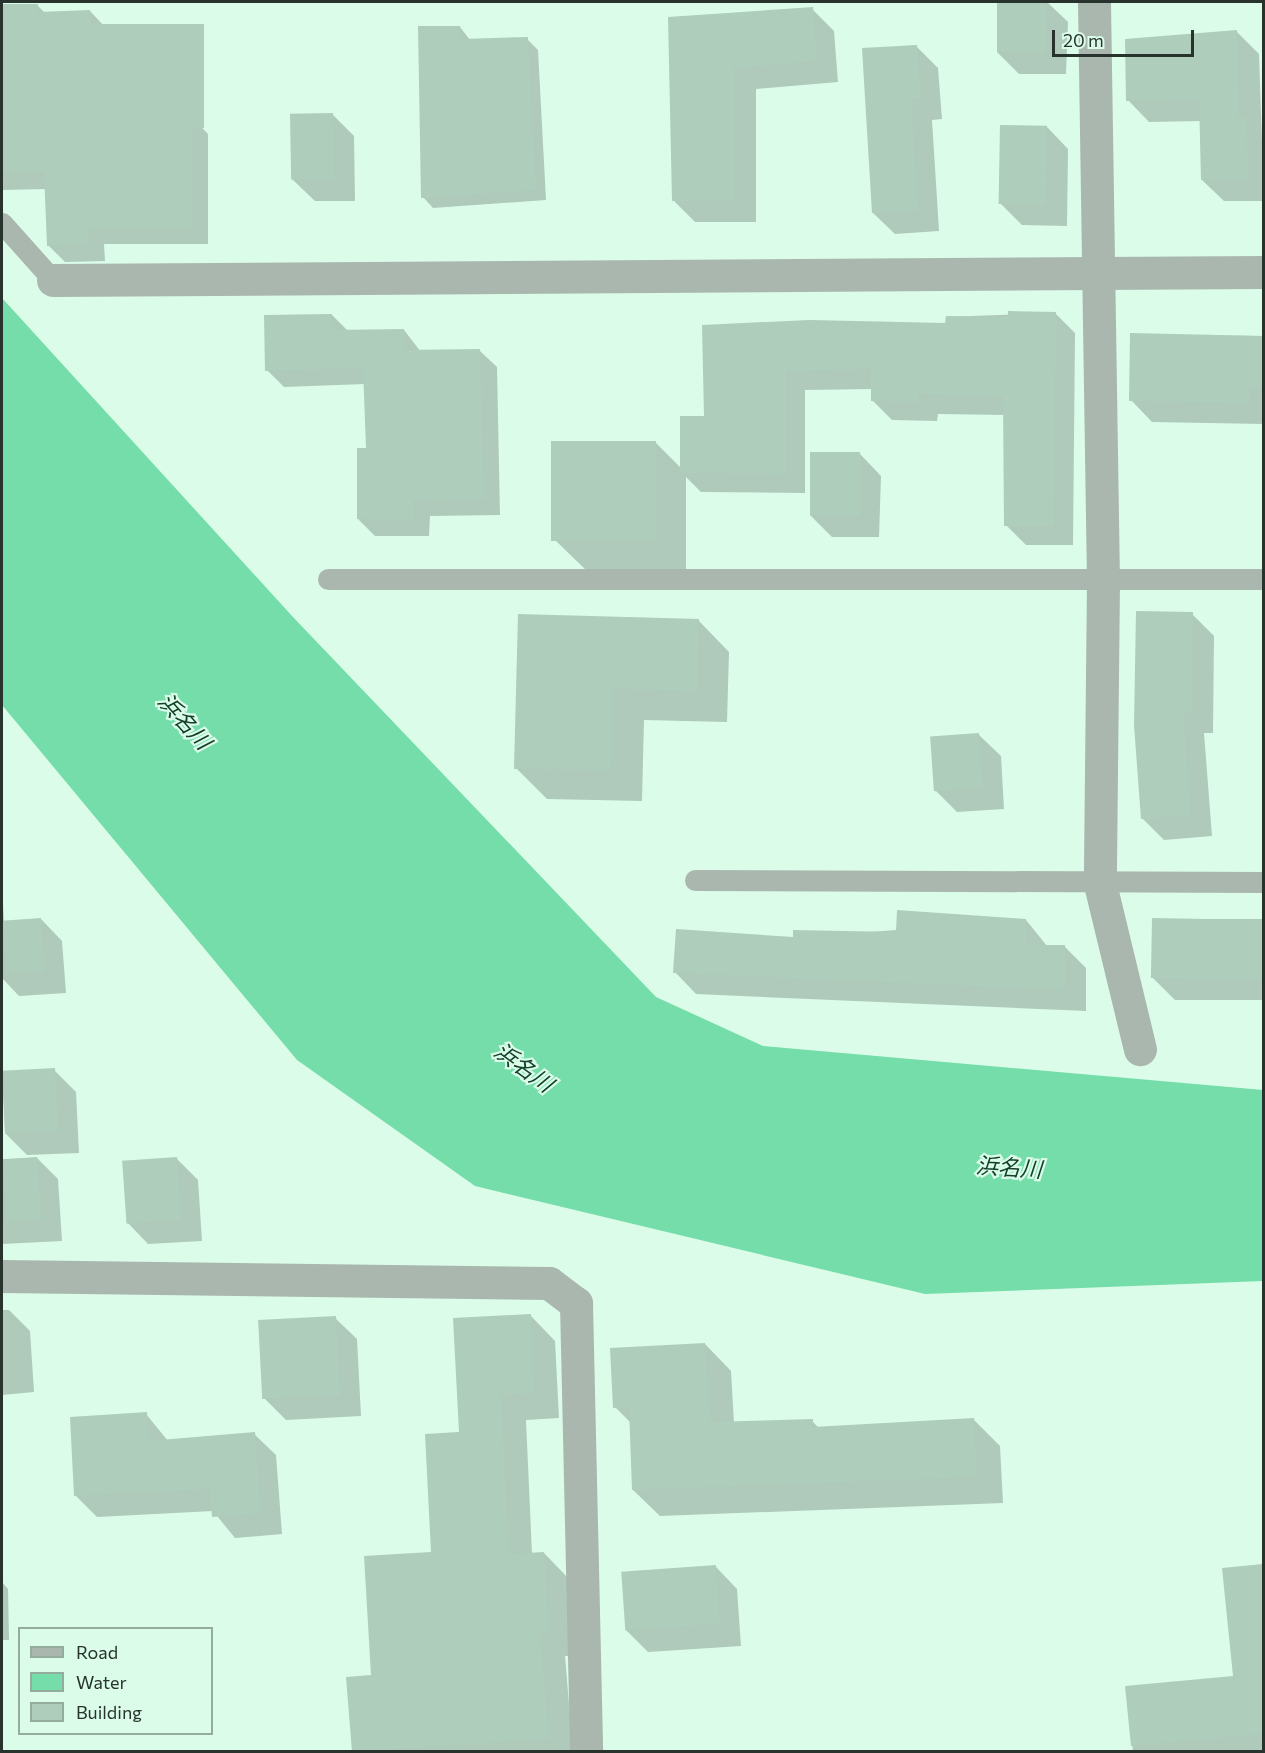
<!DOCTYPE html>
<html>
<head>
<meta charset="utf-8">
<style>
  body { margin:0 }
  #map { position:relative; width:1265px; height:1753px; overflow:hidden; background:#dbfce9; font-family:Commissioner,"Noto Sans JP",sans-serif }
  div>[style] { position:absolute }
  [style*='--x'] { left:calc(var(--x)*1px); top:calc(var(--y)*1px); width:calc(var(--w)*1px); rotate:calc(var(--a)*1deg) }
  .water>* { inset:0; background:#74dda9 }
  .shadow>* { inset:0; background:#0003 }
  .building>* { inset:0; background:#aecdbb; transform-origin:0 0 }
  .service>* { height:21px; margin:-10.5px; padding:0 10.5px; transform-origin:10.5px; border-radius:10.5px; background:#aab7af }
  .minor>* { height:33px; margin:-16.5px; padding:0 16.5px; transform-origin:16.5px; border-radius:16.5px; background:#aab7af }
  .tertiary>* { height:33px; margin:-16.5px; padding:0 16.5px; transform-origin:16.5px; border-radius:16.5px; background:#aab7af }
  span { translate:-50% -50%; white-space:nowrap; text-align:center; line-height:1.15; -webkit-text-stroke:4.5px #dbfce9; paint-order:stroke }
  .water-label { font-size:22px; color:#13402b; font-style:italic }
  .frame { position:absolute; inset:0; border:3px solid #27332c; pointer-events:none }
  .legend { position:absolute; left:18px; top:1627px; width:195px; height:108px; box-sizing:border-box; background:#dbfce9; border:2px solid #93ac9d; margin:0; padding:8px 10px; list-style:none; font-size:18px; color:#27332c }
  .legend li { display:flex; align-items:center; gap:12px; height:30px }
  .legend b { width:30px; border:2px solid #93ac9d }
  .scale { position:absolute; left:1052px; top:30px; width:142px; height:27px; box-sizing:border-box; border:3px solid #27332c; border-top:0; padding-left:8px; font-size:18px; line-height:21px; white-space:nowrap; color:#27332c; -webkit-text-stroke:4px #dbfce9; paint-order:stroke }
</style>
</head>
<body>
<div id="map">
  <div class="water">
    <i style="clip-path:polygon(2px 298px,292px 616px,656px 997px,763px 1046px,1263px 1090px,1263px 1281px,925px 1294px,475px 1186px,297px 1060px,2px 705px)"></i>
  </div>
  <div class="shadow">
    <i style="clip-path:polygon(998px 2px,1047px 2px,1068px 22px,1066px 74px,1019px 74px,997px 52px)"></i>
    <i style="clip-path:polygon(2px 5px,37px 5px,45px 13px,90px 11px,106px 28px,107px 68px,2px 69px)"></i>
    <i style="clip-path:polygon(812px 9px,834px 31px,838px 82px,756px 89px,756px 222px,695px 222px,673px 200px,669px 18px)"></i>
    <i style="clip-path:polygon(460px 27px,470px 40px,527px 39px,538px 50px,546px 200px,433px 208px,423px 197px)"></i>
    <i style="clip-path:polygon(1237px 32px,1259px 54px,1264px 201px,1224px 201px,1202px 180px,1201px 121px,1149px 122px,1128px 100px)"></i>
    <i style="clip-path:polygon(916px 46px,938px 68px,942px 119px,932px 120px,939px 231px,895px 234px,873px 213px)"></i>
    <i style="clip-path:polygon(333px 115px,354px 136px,355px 201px,315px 201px,293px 180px)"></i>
    <i style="clip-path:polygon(192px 117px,208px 134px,208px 244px,104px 244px,105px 261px,65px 262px,49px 246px,46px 189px,2px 190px,2px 125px)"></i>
    <i style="clip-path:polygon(1047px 127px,1068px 149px,1067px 226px,1022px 225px,1000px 203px)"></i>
    <i style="clip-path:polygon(1055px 313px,1075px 333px,1073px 545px,1026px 545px,1006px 525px,1005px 415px,938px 414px,937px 421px,892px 420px,872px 400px,872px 389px,805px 390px,805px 493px,701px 492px,686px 477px,686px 572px,588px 572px,556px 541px,655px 442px,681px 468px,706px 418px,703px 326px,947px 325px,947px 317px)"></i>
    <i style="clip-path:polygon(332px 315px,348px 331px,404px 330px,421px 352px,480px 351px,497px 367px,500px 515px,430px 516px,429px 536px,375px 536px,358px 519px,367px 450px,365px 384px,284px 387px,267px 370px)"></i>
    <i style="clip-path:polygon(1131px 335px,1264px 336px,1264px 424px,1152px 422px,1131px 400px)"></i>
    <i style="clip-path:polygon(860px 454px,881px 476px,879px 537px,832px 537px,810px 515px)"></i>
    <i style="clip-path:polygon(1192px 614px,1214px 636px,1213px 733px,1204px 733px,1212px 836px,1164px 840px,1142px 818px)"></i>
    <i style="clip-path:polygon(519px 616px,698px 620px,729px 652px,727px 722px,644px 720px,642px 801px,547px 799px,516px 768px)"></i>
    <i style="clip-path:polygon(979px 735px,1001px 756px,1004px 809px,957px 812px,935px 790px)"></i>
    <i style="clip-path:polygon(2px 883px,4px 922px,41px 919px,62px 941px,66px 993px,19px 996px,2px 978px)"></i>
    <i style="clip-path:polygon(1154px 919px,1264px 919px,1264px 1000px,1175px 1000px,1153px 978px)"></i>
    <i style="clip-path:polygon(1026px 920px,1047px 946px,1064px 946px,1086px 968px,1086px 1011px,696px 994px,675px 972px,794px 938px)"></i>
    <i style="clip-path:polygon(54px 1070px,76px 1092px,79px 1153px,27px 1155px,5px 1133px,2px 1073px)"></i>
    <i style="clip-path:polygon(37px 1158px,58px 1179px,62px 1241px,2px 1244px,2px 1159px)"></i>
    <i style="clip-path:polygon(176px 1158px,198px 1180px,202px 1241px,148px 1244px,127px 1222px)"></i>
    <i style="clip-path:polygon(2px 1310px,9px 1310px,30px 1331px,34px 1392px,2px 1395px)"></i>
    <i style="clip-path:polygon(530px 1315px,555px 1341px,559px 1418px,526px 1420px,532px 1554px,544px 1553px,569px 1579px,573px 1656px,565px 1656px,573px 1752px,353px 1752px,373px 1677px,432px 1554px,460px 1433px)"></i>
    <i style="clip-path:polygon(335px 1318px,357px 1339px,361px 1416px,286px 1420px,264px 1398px)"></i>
    <i style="clip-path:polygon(705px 1344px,731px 1371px,734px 1423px,812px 1421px,819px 1428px,973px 1419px,1000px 1446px,1003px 1503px,660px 1516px,633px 1490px,631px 1423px,615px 1407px)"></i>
    <i style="clip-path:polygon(146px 1414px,168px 1441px,254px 1434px,276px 1455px,282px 1534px,235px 1538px,213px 1511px,97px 1517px,75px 1495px)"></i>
    <i style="clip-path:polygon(1264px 1565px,1264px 1752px,1133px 1752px,1127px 1687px,1235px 1678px,1224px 1569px)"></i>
    <i style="clip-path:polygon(716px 1567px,737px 1589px,741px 1646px,648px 1652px,626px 1630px)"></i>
    <i style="clip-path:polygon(2px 1582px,8px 1589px,9px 1640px,2px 1640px)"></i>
  </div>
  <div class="building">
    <i style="left:997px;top:2px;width:49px;height:50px"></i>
    <i style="clip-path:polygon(2px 4px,38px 4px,38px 12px,90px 10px,90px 24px,204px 24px,204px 128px,192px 128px,192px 228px,88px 228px,89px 245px,47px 246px,44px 172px,2px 174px)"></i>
    <i style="clip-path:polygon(813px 7px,817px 61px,734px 68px,734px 201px,672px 201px,668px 17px)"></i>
    <i style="clip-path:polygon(418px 26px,460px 26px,461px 39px,528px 37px,536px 190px,421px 198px)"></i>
    <i style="clip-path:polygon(1237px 30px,1239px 118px,1247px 118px,1248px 179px,1201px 180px,1199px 99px,1126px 101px,1125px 39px)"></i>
    <i style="clip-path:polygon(917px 45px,921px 98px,911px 99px,918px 210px,872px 213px,862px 48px)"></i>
    <i style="left:333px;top:113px;width:66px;height:43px;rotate:89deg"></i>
    <i style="left:1000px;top:125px;width:47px;height:79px;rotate:1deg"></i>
    <i style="clip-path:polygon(1008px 311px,1056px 312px,1054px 526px,1004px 526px,1003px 396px,918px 394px,918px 402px,871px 401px,871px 369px,786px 371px,786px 474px,680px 473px,680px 416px,704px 416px,702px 325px,809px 320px,945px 323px,946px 316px,1008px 317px)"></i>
    <i style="clip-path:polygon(332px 314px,333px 330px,404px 329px,405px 350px,480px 349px,484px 499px,413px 500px,413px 520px,357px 519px,357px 448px,366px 448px,363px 368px,265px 371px,264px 315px)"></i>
    <i style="clip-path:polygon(1130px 333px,1263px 336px,1263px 386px,1249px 386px,1249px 403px,1129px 401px)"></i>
    <i style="left:551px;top:441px;width:105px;height:100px"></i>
    <i style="left:810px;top:452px;width:50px;height:63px"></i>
    <i style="clip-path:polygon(1136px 611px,1193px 612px,1192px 712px,1183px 712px,1191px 815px,1141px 819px,1134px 725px)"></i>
    <i style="clip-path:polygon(518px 614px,699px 619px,697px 691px,613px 689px,611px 770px,514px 769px)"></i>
    <i style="left:979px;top:733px;width:55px;height:49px;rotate:86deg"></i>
    <i style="clip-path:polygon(897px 910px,1026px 919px,1026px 945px,1065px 945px,1065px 990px,673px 973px,676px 929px,793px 937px,793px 930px,896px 932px)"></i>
    <i style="left:41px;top:918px;width:53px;height:39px;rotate:86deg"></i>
    <i style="left:1152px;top:918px;width:111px;height:60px;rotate:1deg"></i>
    <i style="left:55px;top:1068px;width:63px;height:53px;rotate:87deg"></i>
    <i style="left:37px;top:1157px;width:63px;height:35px;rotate:86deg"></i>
    <i style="left:177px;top:1157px;width:63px;height:55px;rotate:86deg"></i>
    <i style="clip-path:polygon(531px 1314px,534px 1393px,501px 1395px,509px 1554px,544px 1552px,549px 1631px,540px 1631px,549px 1739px,352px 1752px,346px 1677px,371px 1675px,364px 1556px,431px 1552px,425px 1434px,459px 1432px,453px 1318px)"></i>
    <i style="left:336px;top:1316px;width:79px;height:78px;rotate:87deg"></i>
    <i style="clip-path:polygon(705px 1343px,710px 1422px,813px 1419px,813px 1427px,974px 1418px,977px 1477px,632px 1490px,629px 1407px,613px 1408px,610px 1348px)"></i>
    <i style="clip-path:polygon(147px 1412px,148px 1441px,255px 1432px,261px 1513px,212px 1517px,210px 1489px,74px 1496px,70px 1417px)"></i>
    <i style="clip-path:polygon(1263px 1564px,1263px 1734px,1131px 1746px,1125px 1686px,1233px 1676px,1222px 1568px)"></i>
    <i style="left:716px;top:1565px;width:59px;height:95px;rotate:86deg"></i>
  </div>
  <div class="service">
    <i style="--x:2;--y:223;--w:76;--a:48.2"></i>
    <i style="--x:328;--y:579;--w:936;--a:0"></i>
    <i style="--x:695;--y:880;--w:569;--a:0.2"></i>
  </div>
  <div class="minor">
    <i style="--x:2;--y:1276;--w:547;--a:0.73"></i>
    <i style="--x:549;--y:1283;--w:34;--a:37"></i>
    <i style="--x:576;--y:1303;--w:449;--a:88.7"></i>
  </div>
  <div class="tertiary">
    <i style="--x:1094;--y:2;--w:579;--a:89.11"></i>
    <i style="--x:1103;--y:581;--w:303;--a:90.6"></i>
    <i style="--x:1100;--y:884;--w:170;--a:76.4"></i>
    <i style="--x:53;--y:280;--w:1211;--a:-0.38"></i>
  </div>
  <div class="water-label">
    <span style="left:185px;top:721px;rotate:48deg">浜名川</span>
    <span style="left:524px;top:1067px;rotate:36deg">浜名川</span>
    <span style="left:1009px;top:1167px;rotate:4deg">浜名川</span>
  </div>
  <div class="frame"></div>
  <ul class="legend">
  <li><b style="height:8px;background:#aab7af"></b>Road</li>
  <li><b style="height:16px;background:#74dda9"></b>Water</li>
  <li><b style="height:16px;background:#aecdbb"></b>Building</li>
  </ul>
  <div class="scale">20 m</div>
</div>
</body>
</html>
